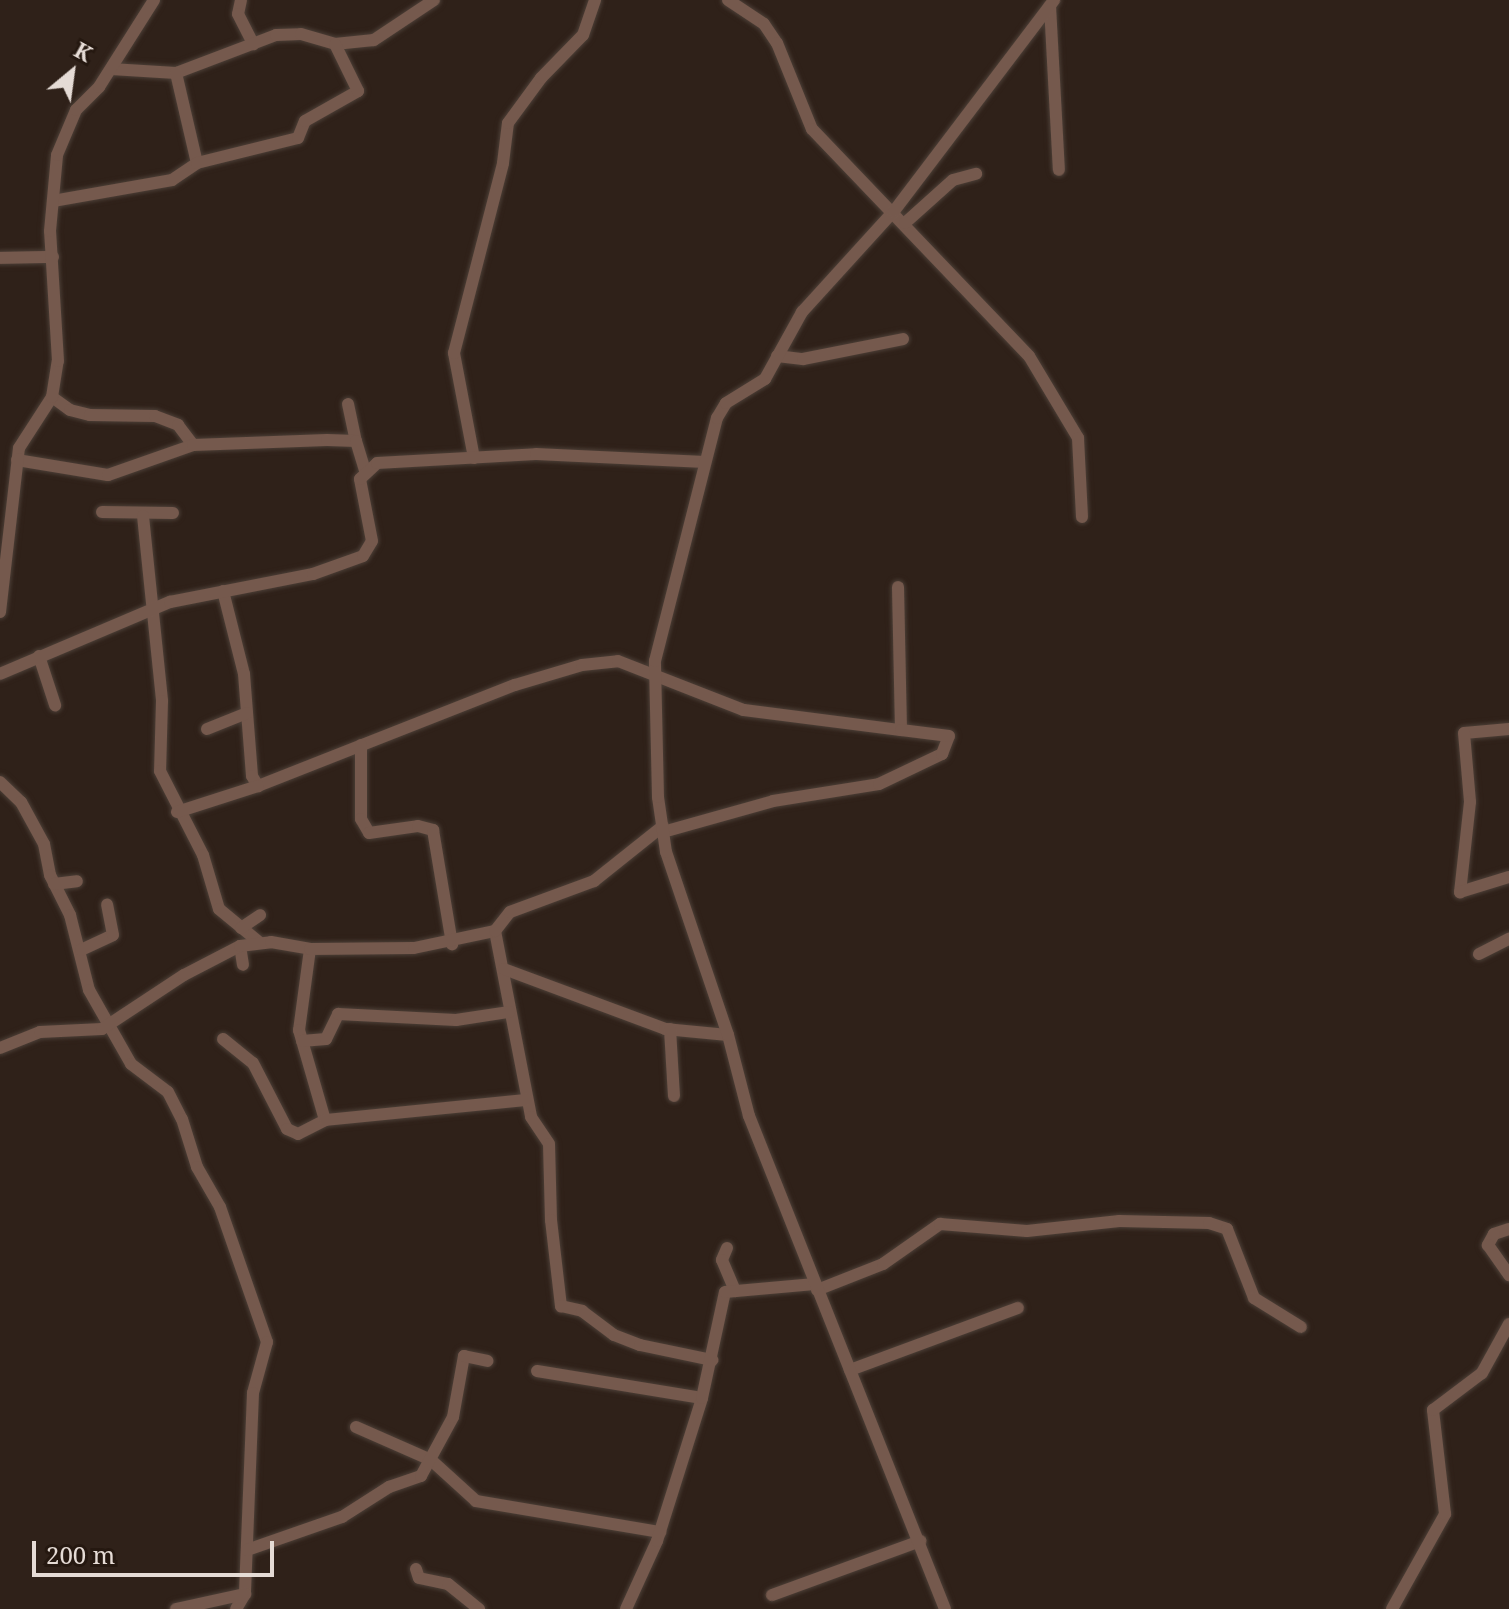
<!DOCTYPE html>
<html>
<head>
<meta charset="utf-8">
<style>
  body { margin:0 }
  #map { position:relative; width:1509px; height:1609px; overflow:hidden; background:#2f2119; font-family:"Noto Serif",serif }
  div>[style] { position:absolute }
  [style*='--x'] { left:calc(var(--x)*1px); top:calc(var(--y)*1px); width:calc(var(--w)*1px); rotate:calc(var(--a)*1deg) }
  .roads { filter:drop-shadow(0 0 2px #4c3f37) drop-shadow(0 0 2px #4c3f37) }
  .minor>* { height:12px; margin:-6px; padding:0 6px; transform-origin:6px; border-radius:6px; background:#75594d }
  span { translate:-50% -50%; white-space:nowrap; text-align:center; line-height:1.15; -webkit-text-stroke:8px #251810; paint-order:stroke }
  .north { position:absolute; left:32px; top:32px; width:80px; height:80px; -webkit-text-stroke:6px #251810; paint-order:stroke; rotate:29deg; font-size:22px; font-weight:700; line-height:32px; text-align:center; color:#e5dbd5 }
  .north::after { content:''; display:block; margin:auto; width:28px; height:36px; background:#e5dbd5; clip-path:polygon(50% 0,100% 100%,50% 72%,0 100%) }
  .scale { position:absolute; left:32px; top:1541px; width:242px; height:36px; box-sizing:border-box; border:4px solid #e5dbd5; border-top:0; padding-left:10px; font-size:24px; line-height:28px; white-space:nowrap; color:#e5dbd5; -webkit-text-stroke:6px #251810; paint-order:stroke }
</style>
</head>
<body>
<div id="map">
  <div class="roads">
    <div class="minor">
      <i style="--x:241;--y:0;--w:14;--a:102"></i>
      <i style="--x:238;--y:14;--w:34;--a:63"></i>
      <i style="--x:728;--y:0;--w:43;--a:33.7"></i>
      <i style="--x:764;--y:24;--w:23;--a:56"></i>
      <i style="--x:777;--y:43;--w:93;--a:67.9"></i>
      <i style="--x:812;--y:129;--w:314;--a:46.3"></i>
      <i style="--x:1029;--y:356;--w:96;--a:59.1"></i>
      <i style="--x:1078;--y:438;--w:79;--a:87.1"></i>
      <i style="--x:1050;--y:6;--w:164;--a:86.9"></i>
      <i style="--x:111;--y:69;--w:65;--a:3.5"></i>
      <i style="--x:176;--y:73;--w:107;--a:-20.8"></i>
      <i style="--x:276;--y:35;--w:25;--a:-2"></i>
      <i style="--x:301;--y:34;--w:35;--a:16"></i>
      <i style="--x:335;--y:44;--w:39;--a:-6"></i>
      <i style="--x:374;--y:40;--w:72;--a:-33.7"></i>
      <i style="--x:176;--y:73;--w:92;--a:76.9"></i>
      <i style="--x:53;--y:201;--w:121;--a:-10"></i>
      <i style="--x:172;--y:180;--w:30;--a:-34"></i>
      <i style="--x:197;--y:163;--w:104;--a:-13.9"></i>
      <i style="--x:298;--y:138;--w:18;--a:-68"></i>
      <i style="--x:305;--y:121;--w:61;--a:-29.5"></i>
      <i style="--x:358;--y:91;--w:52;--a:-116.1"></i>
      <i style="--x:905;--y:223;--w:64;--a:-41.9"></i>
      <i style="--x:953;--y:180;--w:24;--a:-15"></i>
      <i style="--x:0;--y:258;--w:53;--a:-1.1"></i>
      <i style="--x:777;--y:356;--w:26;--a:7"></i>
      <i style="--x:803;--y:359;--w:102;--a:-11.3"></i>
      <i style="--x:52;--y:397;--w:22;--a:36"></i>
      <i style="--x:70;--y:410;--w:21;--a:14"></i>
      <i style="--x:90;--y:415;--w:65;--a:0.9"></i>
      <i style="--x:155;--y:416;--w:25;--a:21"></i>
      <i style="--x:178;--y:425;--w:25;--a:53"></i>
      <i style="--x:348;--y:404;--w:38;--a:78"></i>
      <i style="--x:474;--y:458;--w:107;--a:-100.8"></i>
      <i style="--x:454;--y:353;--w:196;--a:-75.5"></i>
      <i style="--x:503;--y:163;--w:40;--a:-82.9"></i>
      <i style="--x:508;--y:123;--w:56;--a:-53.7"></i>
      <i style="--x:541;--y:78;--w:60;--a:-45.7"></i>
      <i style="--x:583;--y:35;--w:37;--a:-71"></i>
      <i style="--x:17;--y:460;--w:92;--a:9.4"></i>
      <i style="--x:108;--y:475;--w:90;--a:-19.4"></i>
      <i style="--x:193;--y:445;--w:134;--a:-2.1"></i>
      <i style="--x:327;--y:440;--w:29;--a:2"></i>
      <i style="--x:356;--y:441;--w:30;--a:73"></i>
      <i style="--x:102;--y:512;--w:71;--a:0.8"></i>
      <i style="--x:143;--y:516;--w:186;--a:84.1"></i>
      <i style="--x:162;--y:701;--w:70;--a:91.6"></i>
      <i style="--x:160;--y:771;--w:94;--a:62.9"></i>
      <i style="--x:203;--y:855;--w:56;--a:73.5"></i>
      <i style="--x:219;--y:909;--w:52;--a:39.5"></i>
      <i style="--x:223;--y:591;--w:86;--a:75.8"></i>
      <i style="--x:244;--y:674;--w:102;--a:85.5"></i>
      <i style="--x:252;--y:776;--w:12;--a:59"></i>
      <i style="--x:258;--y:786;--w:276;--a:-21.5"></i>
      <i style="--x:515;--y:685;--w:70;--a:-16.6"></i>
      <i style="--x:582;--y:665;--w:36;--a:-6"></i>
      <i style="--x:618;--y:661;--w:135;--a:21.3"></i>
      <i style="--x:744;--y:710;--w:158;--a:7.3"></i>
      <i style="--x:901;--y:730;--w:143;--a:-91.2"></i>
      <i style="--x:0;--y:612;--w:165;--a:-83.4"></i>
      <i style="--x:19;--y:448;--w:61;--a:-57.1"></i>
      <i style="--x:52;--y:397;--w:36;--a:-81"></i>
      <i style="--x:58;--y:361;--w:130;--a:-93.5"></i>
      <i style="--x:50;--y:231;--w:76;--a:-84.7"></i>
      <i style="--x:57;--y:155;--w:49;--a:-67.1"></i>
      <i style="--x:76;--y:110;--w:33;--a:-45"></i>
      <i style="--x:99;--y:87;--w:103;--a:-57.7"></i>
      <i style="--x:39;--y:656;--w:52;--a:71.9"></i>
      <i style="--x:0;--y:674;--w:185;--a:-23"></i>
      <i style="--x:170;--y:602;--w:146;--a:-11.1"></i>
      <i style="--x:313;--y:574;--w:53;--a:-19.8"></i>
      <i style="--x:363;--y:556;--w:17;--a:-59"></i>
      <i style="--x:372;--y:541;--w:63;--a:-101"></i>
      <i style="--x:360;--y:479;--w:23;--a:-43"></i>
      <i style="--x:377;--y:463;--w:159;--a:-3.2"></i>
      <i style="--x:536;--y:454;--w:169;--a:2.7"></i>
      <i style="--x:207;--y:729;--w:43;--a:-21.8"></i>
      <i style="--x:1509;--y:729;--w:45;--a:174.9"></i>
      <i style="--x:1464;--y:733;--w:69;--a:85"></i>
      <i style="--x:1470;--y:802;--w:91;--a:96.3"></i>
      <i style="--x:1460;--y:892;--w:51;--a:-17"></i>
      <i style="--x:361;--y:745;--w:74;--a:90"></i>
      <i style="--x:361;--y:819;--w:16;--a:60"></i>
      <i style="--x:369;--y:833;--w:49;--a:-8.1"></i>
      <i style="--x:418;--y:826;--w:16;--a:15"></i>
      <i style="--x:433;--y:830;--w:116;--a:80.5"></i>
      <i style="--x:0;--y:782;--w:29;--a:44"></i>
      <i style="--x:21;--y:802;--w:48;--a:61.3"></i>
      <i style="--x:44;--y:844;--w:32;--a:79"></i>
      <i style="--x:50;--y:875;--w:45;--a:63.4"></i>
      <i style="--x:70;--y:915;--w:77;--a:75.8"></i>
      <i style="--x:89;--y:990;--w:85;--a:60.4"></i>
      <i style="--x:131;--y:1064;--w:46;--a:37.1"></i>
      <i style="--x:168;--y:1092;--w:30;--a:63"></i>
      <i style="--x:182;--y:1119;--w:50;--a:72.6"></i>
      <i style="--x:197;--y:1167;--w:46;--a:60.1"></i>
      <i style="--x:220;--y:1207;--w:143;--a:70.8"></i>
      <i style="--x:267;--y:1342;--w:53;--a:105.4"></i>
      <i style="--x:253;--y:1393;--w:201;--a:92.3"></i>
      <i style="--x:245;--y:1594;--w:17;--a:121"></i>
      <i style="--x:177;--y:812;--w:85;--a:-17.8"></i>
      <i style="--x:663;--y:832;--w:114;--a:-15.7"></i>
      <i style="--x:773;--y:801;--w:107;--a:-9.1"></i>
      <i style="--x:879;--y:784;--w:70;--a:-25.5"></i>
      <i style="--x:942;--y:754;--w:19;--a:-69"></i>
      <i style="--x:949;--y:736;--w:48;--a:-172.9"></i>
      <i style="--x:54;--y:884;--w:23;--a:-7"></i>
      <i style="--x:241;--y:928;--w:23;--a:-34"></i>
      <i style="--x:495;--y:931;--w:189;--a:79"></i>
      <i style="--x:531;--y:1117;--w:32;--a:56"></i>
      <i style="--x:549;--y:1144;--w:76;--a:88.5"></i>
      <i style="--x:551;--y:1220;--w:87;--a:83.4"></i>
      <i style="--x:561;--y:1306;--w:22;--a:13"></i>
      <i style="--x:582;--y:1311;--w:40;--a:37"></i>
      <i style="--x:614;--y:1335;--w:28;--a:21"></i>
      <i style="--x:640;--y:1345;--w:74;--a:11.8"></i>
      <i style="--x:240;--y:946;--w:19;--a:81"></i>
      <i style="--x:310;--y:949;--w:82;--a:97.7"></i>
      <i style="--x:299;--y:1030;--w:94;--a:73.9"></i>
      <i style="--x:81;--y:950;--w:35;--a:-25"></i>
      <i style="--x:113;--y:935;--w:31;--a:-101"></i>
      <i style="--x:1479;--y:954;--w:34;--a:-27"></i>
      <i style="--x:504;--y:969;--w:172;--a:20.4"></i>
      <i style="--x:665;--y:1029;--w:63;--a:5.4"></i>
      <i style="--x:670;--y:1029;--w:67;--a:86.6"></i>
      <i style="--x:223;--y:1039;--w:38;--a:39"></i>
      <i style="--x:253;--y:1063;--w:74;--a:62.7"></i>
      <i style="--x:287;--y:1129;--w:12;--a:24"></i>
      <i style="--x:298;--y:1134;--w:30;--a:-27"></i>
      <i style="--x:325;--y:1120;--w:203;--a:-5.7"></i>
      <i style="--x:302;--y:1041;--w:24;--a:-5"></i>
      <i style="--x:326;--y:1039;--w:28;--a:-64"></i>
      <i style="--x:338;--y:1014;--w:118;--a:2.9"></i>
      <i style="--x:456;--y:1020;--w:54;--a:-8.6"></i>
      <i style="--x:0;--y:1048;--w:43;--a:-21.8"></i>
      <i style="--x:40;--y:1032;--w:62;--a:-2.8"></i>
      <i style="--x:102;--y:1029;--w:98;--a:-33.4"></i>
      <i style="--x:184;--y:975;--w:63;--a:-27.4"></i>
      <i style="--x:240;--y:946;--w:31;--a:-7"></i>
      <i style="--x:271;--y:942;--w:40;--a:10"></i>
      <i style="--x:310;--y:949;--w:104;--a:-0.6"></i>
      <i style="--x:414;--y:948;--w:83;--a:-11.9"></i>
      <i style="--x:495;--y:931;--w:24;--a:-52"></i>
      <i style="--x:510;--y:912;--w:90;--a:-20.3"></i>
      <i style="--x:594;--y:881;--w:88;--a:-38.6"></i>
      <i style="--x:1509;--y:1229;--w:16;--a:162"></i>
      <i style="--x:1494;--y:1234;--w:13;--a:119"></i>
      <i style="--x:1488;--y:1245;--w:37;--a:55"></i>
      <i style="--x:727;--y:1248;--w:13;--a:113"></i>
      <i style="--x:722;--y:1260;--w:34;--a:67"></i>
      <i style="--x:817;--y:1290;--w:71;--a:-21.5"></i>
      <i style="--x:883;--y:1264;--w:70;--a:-35.1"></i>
      <i style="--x:940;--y:1224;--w:87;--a:4.6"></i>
      <i style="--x:1027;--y:1231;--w:93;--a:-6.2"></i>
      <i style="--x:1119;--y:1221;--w:90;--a:1.3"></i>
      <i style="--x:1209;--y:1223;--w:19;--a:18"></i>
      <i style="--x:1227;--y:1229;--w:74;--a:68.6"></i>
      <i style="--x:1254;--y:1298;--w:55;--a:31.7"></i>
      <i style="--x:850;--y:1370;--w:179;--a:-20.3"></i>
      <i style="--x:537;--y:1371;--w:167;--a:9.3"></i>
      <i style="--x:356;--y:1427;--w:82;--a:23.7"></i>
      <i style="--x:431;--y:1460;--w:61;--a:42.3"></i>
      <i style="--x:476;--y:1501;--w:187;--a:9.6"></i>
      <i style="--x:247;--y:1550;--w:101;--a:-19.2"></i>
      <i style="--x:342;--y:1517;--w:56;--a:-32.6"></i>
      <i style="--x:389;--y:1487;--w:34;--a:-19"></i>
      <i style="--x:421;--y:1476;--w:67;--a:-61.5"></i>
      <i style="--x:453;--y:1417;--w:62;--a:-79.8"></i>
      <i style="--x:464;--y:1356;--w:24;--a:12"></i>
      <i style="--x:416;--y:1569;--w:9;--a:72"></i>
      <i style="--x:419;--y:1578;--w:30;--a:12"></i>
      <i style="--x:448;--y:1584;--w:40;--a:39"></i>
      <i style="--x:772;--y:1595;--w:158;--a:-20"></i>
      <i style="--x:176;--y:1609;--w:71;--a:-12.3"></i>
      <i style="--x:626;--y:1609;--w:75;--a:-65.5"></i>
      <i style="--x:657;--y:1541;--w:150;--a:-72.5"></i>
      <i style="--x:702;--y:1398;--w:108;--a:-77.8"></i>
      <i style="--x:725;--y:1292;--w:90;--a:-5.1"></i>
      <i style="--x:945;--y:1609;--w:531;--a:-111.68"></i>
      <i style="--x:749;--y:1116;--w:84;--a:-104.5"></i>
      <i style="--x:728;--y:1035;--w:193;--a:-108.7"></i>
      <i style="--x:666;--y:852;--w:56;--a:-98.3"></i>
      <i style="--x:658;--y:797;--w:136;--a:-91.3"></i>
      <i style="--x:655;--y:661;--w:251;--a:-75.7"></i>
      <i style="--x:717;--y:418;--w:17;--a:-59"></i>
      <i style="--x:726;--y:403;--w:46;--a:-31.6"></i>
      <i style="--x:765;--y:379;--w:77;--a:-61.1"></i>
      <i style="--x:802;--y:312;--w:137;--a:-47.7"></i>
      <i style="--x:894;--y:211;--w:265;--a:-52.8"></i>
      <i style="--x:1392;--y:1609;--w:109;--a:-60.8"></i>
      <i style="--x:1445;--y:1514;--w:105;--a:-96.6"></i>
      <i style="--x:1433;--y:1410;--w:61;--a:-37.1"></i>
      <i style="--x:1482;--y:1373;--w:56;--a:-61.1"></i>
    </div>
  </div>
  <div class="north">K</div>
  <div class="scale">200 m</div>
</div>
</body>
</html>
